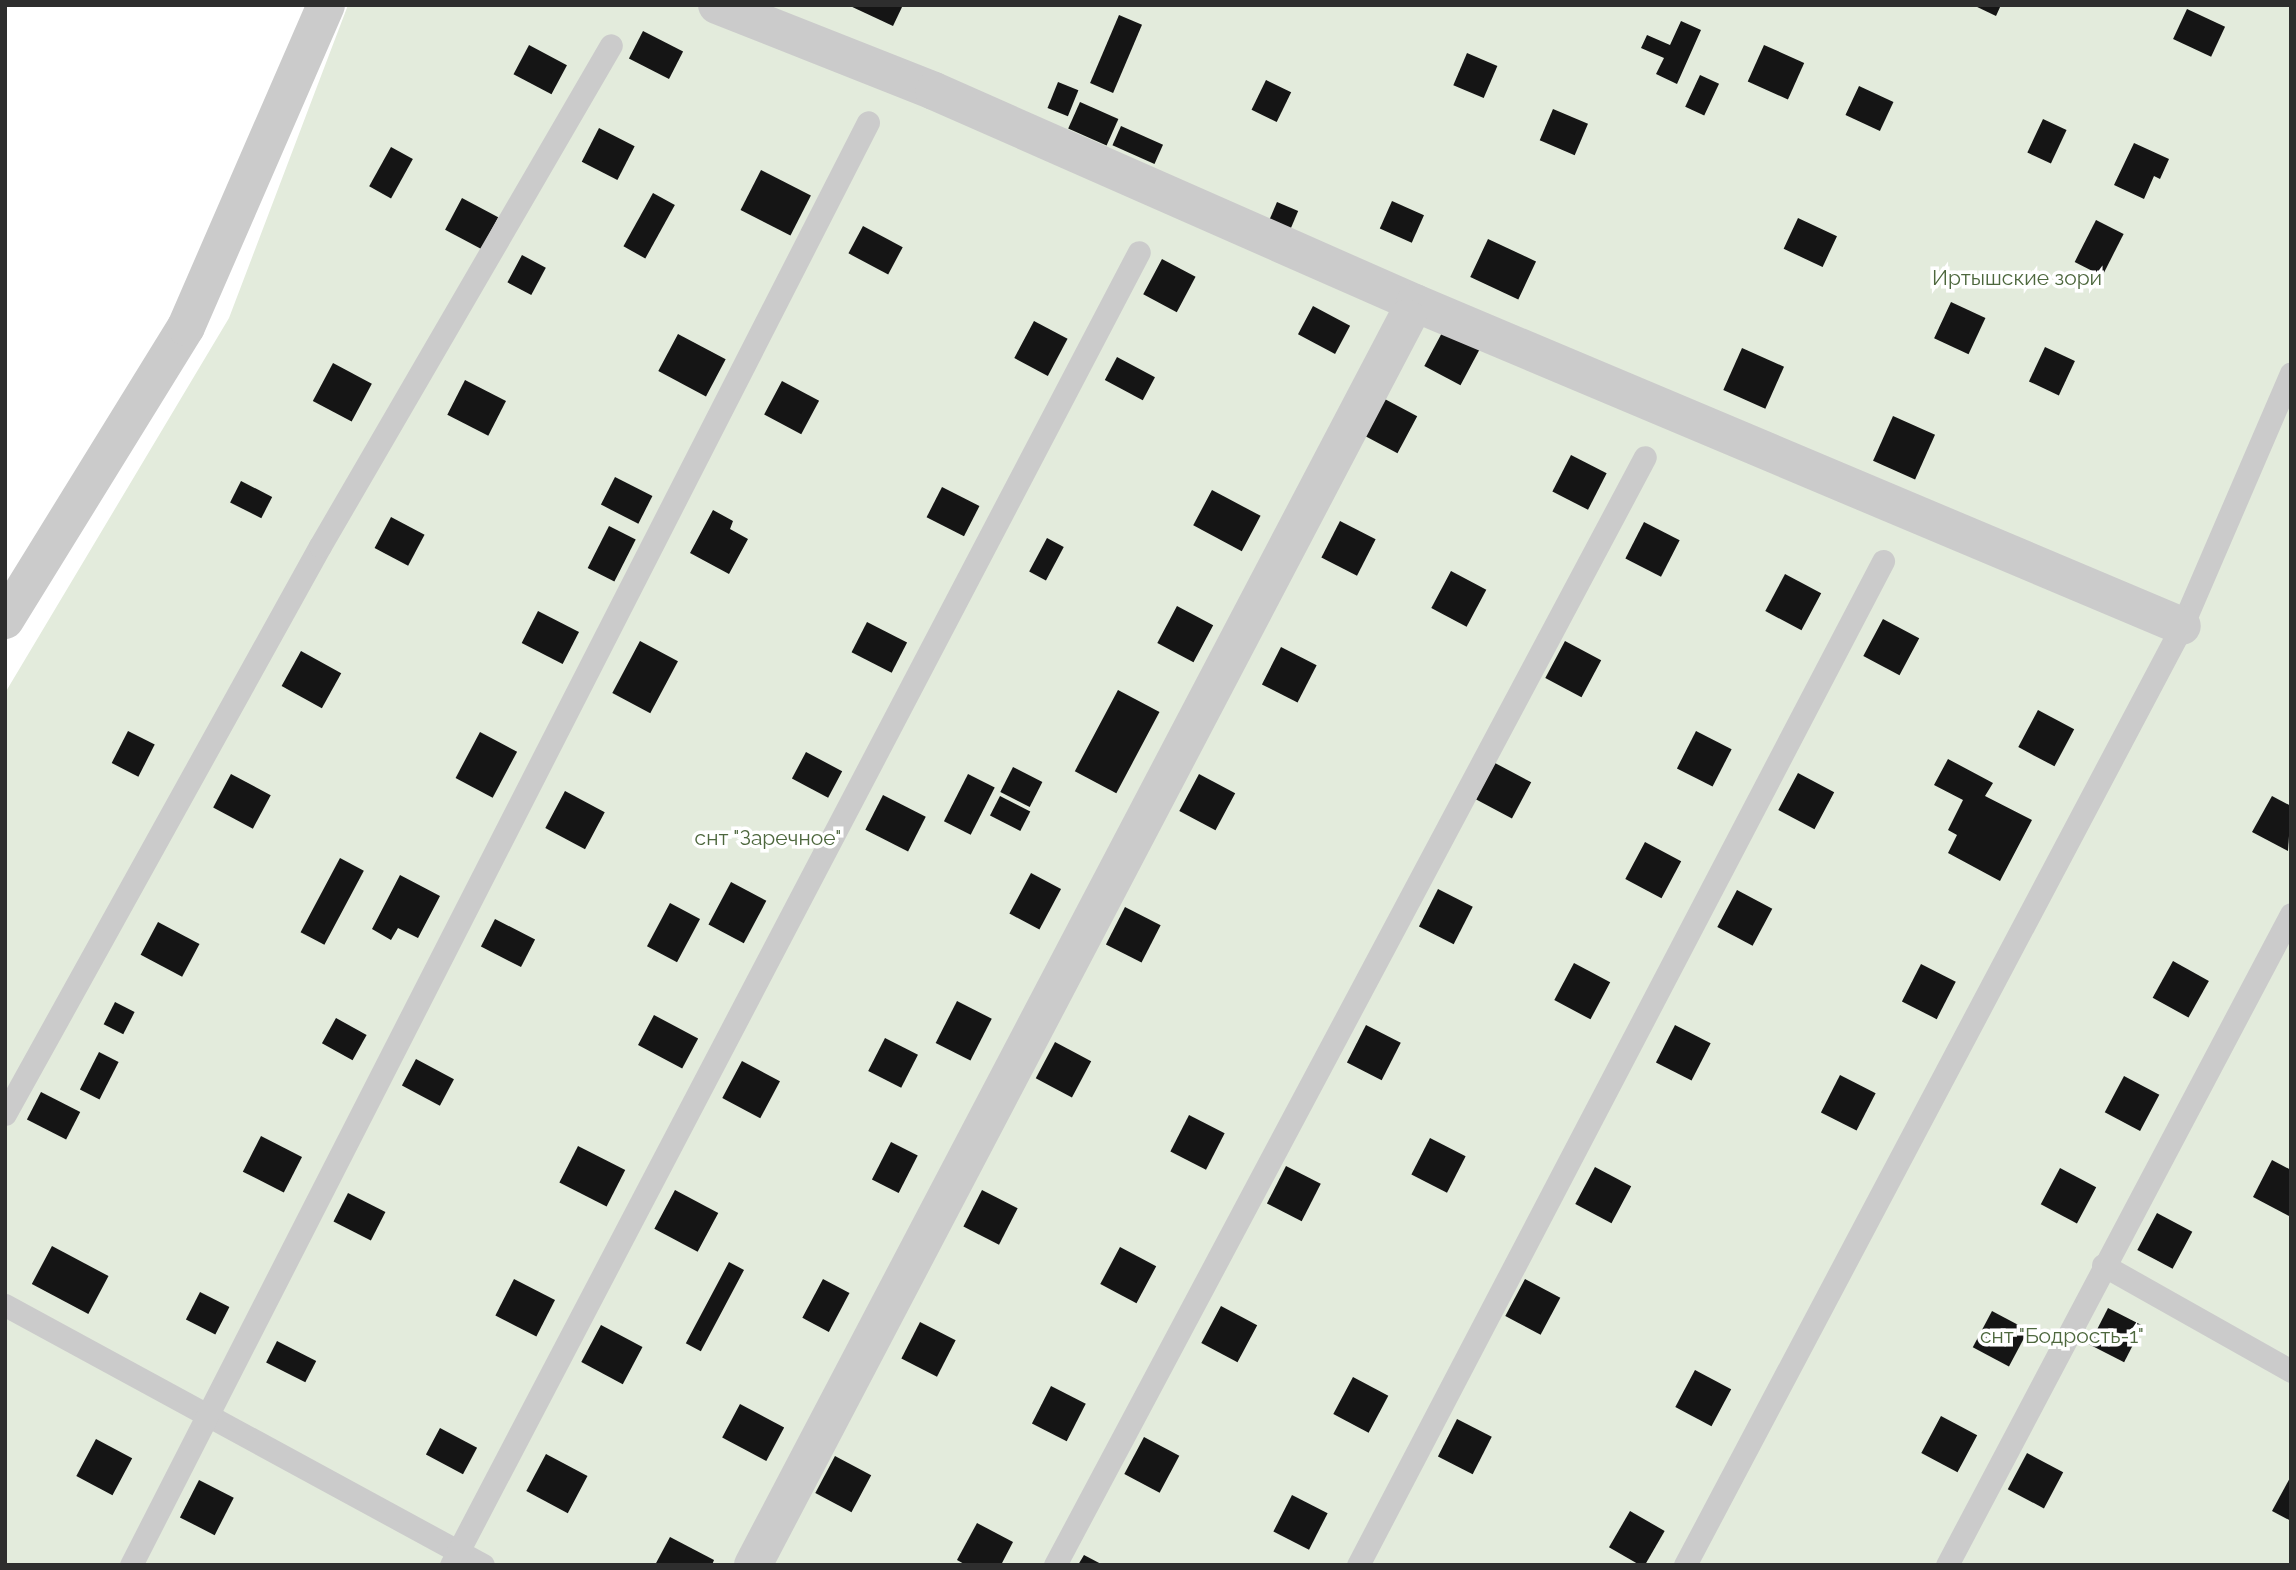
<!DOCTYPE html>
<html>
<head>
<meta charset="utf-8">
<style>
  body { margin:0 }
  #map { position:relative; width:2296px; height:1570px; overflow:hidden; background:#fff; font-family:Raleway,sans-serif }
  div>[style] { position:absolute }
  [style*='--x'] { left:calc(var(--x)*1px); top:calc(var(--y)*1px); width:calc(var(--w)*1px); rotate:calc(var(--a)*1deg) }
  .green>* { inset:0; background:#e3ebdc }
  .building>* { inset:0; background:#151515; transform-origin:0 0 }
  .service>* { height:23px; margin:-11.5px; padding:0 11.5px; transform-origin:11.5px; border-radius:11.5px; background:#cbcbcb }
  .minor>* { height:38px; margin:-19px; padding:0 19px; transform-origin:19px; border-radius:19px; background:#cbcbcb }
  span { translate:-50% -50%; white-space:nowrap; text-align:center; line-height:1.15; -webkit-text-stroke:7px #fff; paint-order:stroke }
  .park-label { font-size:21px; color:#4d673d }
  .frame { position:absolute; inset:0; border:7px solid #2e2e2e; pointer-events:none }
</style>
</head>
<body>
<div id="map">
  <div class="green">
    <i style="clip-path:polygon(348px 5px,2291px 5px,2291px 1565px,5px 1565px,5px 693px,229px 318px)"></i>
  </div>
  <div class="building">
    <i style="clip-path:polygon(848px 5px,903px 5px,893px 26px)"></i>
    <i style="clip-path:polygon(1973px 5px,2001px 5px,1996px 16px)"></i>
    <i style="left:2187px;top:9px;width:42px;height:33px;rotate:25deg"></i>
    <i style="left:1119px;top:15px;width:25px;height:74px;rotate:23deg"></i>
    <i style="clip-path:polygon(1681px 21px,1701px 30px,1677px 84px,1656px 74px,1664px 58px,1641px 48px,1647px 35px,1670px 45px)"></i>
    <i style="left:643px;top:31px;width:45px;height:31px;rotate:27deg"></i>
    <i style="left:529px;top:45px;width:43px;height:33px;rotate:28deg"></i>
    <i style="left:1764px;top:45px;width:44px;height:40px;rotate:24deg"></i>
    <i style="left:1467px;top:53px;width:33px;height:35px;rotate:23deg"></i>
    <i style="left:1700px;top:75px;width:21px;height:35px;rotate:25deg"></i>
    <i style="left:1266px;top:80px;width:28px;height:33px;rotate:26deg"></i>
    <i style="left:1058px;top:82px;width:22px;height:28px;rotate:22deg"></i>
    <i style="left:1859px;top:86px;width:38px;height:32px;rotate:25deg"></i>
    <i style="left:1080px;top:102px;width:42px;height:29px;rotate:24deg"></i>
    <i style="left:1553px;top:109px;width:38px;height:34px;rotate:23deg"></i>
    <i style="left:2043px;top:119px;width:26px;height:37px;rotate:25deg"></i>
    <i style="left:1121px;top:126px;width:46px;height:21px;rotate:24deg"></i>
    <i style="left:599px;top:128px;width:40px;height:38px;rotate:27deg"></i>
    <i style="clip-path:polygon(2134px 143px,2169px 159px,2160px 179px,2154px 176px,2144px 199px,2114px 185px)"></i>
    <i style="left:391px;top:147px;width:25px;height:45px;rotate:29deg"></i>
    <i style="left:761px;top:170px;width:56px;height:45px;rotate:27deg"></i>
    <i style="left:653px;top:193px;width:25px;height:61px;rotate:29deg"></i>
    <i style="left:462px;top:198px;width:41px;height:36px;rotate:28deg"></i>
    <i style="left:1392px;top:201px;width:35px;height:30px;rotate:24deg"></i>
    <i style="left:1277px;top:202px;width:23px;height:25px;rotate:23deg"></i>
    <i style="left:1798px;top:218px;width:43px;height:34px;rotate:25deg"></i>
    <i style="left:2096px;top:220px;width:31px;height:47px;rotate:27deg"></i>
    <i style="left:863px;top:226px;width:45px;height:31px;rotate:28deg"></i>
    <i style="left:1488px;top:239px;width:53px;height:42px;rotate:25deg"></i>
    <i style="left:522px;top:255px;width:27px;height:31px;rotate:28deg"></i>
    <i style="left:1162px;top:259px;width:38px;height:40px;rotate:28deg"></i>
    <i style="left:1951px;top:302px;width:38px;height:40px;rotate:25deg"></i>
    <i style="left:1313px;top:306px;width:42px;height:32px;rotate:28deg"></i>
    <i style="left:1034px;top:321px;width:38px;height:42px;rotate:28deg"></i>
    <i style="left:1444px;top:329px;width:41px;height:42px;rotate:28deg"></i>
    <i style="left:678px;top:334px;width:54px;height:42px;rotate:28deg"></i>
    <i style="left:2045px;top:347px;width:33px;height:38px;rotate:25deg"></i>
    <i style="left:1742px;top:348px;width:46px;height:46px;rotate:24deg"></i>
    <i style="left:1117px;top:357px;width:43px;height:26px;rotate:28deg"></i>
    <i style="left:333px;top:363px;width:44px;height:43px;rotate:28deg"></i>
    <i style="left:465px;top:380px;width:46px;height:39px;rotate:27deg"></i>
    <i style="left:782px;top:381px;width:42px;height:38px;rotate:28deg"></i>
    <i style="left:1381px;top:397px;width:41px;height:42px;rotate:28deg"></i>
    <i style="left:1893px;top:416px;width:46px;height:49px;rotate:24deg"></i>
    <i style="left:1571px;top:455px;width:40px;height:41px;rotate:27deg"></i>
    <i style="left:615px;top:477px;width:42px;height:31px;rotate:27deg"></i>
    <i style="left:241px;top:481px;width:35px;height:24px;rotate:27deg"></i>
    <i style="left:942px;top:487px;width:42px;height:34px;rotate:27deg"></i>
    <i style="left:1212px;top:490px;width:55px;height:40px;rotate:28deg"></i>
    <i style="clip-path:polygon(713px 510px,733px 521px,730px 529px,748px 539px,729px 574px,690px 553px)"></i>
    <i style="left:391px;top:517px;width:38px;height:35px;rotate:28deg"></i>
    <i style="left:1340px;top:521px;width:40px;height:41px;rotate:27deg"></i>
    <i style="left:1644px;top:522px;width:40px;height:41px;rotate:27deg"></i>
    <i style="left:609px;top:526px;width:30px;height:47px;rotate:27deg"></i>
    <i style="left:1047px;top:538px;width:19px;height:38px;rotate:28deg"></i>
    <i style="left:1451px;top:571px;width:40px;height:42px;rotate:28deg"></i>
    <i style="left:1785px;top:574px;width:41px;height:42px;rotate:28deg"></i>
    <i style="left:1177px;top:606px;width:41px;height:42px;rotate:28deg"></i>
    <i style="left:538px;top:611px;width:46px;height:36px;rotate:27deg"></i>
    <i style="left:1883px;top:619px;width:41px;height:42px;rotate:28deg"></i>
    <i style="left:867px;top:622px;width:45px;height:34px;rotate:27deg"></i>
    <i style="left:640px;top:641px;width:43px;height:59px;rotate:28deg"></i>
    <i style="left:1565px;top:641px;width:41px;height:42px;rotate:28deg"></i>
    <i style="left:1281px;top:647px;width:40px;height:42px;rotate:27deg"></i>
    <i style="left:301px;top:651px;width:46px;height:40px;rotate:29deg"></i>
    <i style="left:1118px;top:690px;width:47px;height:92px;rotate:28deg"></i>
    <i style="left:2038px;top:710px;width:41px;height:42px;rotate:28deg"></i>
    <i style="left:128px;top:731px;width:30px;height:36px;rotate:27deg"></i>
    <i style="left:1696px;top:731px;width:40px;height:42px;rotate:27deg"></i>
    <i style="left:480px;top:732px;width:42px;height:52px;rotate:28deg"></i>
    <i style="left:806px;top:752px;width:41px;height:30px;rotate:28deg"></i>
    <i style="clip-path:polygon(1948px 759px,1993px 783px,1985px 796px,2032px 820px,2000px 881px,1948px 853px,1957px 835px,1948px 830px,1963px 800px,1934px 785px)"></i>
    <i style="left:1495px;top:763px;width:41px;height:41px;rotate:28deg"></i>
    <i style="left:1013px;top:767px;width:33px;height:28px;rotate:27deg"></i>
    <i style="left:1798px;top:773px;width:41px;height:42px;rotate:28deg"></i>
    <i style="left:231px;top:774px;width:45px;height:38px;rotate:28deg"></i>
    <i style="left:968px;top:774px;width:30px;height:53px;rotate:27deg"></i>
    <i style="left:1199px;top:774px;width:41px;height:42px;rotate:28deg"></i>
    <i style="left:565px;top:791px;width:45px;height:42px;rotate:28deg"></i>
    <i style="left:883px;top:795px;width:48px;height:39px;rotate:27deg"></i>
    <i style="left:1000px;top:796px;width:34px;height:22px;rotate:27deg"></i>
    <i style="clip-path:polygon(2272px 796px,2291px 806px,2288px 851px,2252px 832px)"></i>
    <i style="left:1645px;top:842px;width:41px;height:42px;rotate:28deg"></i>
    <i style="left:340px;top:858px;width:27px;height:84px;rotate:28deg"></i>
    <i style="left:1031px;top:873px;width:34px;height:46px;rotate:28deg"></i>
    <i style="clip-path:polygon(400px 875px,440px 896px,418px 938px,398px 928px,391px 940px,372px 929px)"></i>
    <i style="left:731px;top:882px;width:40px;height:48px;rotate:28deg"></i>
    <i style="left:1438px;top:889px;width:39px;height:42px;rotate:27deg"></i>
    <i style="left:1737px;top:890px;width:40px;height:42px;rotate:28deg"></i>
    <i style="left:670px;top:903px;width:34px;height:49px;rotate:28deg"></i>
    <i style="left:1125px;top:907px;width:40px;height:42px;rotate:27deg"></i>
    <i style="left:495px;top:919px;width:45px;height:31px;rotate:27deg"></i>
    <i style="left:158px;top:922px;width:47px;height:37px;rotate:28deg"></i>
    <i style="left:2173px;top:961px;width:41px;height:42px;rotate:29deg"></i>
    <i style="left:1574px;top:963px;width:41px;height:42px;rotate:28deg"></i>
    <i style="left:1921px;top:964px;width:39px;height:42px;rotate:27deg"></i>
    <i style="left:957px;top:1001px;width:39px;height:47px;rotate:27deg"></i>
    <i style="left:115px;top:1002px;width:22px;height:25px;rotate:27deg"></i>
    <i style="left:654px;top:1015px;width:50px;height:34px;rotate:28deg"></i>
    <i style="left:336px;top:1018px;width:35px;height:29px;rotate:29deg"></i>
    <i style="left:1366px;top:1025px;width:39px;height:42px;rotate:27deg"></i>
    <i style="left:1675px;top:1025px;width:40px;height:42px;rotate:27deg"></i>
    <i style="left:885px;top:1038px;width:37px;height:37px;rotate:27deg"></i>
    <i style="left:1055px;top:1042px;width:41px;height:41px;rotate:28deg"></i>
    <i style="left:99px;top:1052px;width:22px;height:42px;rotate:27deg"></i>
    <i style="left:416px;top:1059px;width:43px;height:30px;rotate:28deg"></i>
    <i style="left:742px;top:1061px;width:43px;height:42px;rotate:28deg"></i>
    <i style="left:1840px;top:1075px;width:40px;height:42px;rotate:27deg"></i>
    <i style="left:2124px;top:1076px;width:40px;height:41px;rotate:28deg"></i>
    <i style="left:41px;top:1092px;width:44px;height:31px;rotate:27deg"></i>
    <i style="left:1189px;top:1115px;width:40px;height:41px;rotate:27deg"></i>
    <i style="left:261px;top:1136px;width:46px;height:40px;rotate:27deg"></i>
    <i style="left:1430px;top:1138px;width:40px;height:41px;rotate:27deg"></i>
    <i style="left:891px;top:1142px;width:30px;height:42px;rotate:27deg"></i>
    <i style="left:578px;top:1146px;width:53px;height:41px;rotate:27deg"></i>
    <i style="clip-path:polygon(2272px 1160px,2291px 1170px,2289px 1216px,2253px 1197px)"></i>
    <i style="left:1286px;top:1166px;width:39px;height:42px;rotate:27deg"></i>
    <i style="left:1595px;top:1167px;width:41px;height:42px;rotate:28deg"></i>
    <i style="left:2060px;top:1168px;width:41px;height:41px;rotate:28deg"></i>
    <i style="left:675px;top:1190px;width:49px;height:44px;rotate:28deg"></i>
    <i style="left:982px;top:1190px;width:40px;height:41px;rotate:27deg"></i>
    <i style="left:348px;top:1193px;width:42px;height:32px;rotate:27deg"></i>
    <i style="left:2157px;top:1213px;width:40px;height:42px;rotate:28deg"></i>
    <i style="left:52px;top:1246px;width:64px;height:43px;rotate:28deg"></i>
    <i style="left:1120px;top:1247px;width:41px;height:42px;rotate:28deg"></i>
    <i style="left:729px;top:1262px;width:17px;height:92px;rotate:28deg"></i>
    <i style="left:514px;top:1279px;width:46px;height:41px;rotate:27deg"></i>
    <i style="left:823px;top:1279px;width:30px;height:44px;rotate:28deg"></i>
    <i style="left:1525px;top:1279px;width:40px;height:42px;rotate:28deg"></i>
    <i style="left:200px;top:1292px;width:33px;height:31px;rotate:27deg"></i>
    <i style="left:1221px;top:1306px;width:41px;height:42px;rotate:28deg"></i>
    <i style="left:2108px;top:1308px;width:39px;height:41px;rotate:27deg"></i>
    <i style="left:1992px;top:1311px;width:41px;height:41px;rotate:28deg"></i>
    <i style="left:920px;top:1322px;width:40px;height:41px;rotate:27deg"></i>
    <i style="left:601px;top:1325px;width:47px;height:42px;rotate:28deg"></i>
    <i style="left:277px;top:1341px;width:44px;height:24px;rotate:27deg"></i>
    <i style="left:1695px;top:1370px;width:41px;height:42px;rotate:28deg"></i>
    <i style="left:1353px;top:1377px;width:40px;height:42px;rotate:28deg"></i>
    <i style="left:1051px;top:1386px;width:39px;height:42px;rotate:27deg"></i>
    <i style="left:740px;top:1404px;width:50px;height:38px;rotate:28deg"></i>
    <i style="left:1941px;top:1416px;width:41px;height:42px;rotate:28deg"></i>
    <i style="left:1457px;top:1419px;width:39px;height:42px;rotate:27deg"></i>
    <i style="left:440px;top:1428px;width:42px;height:30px;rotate:28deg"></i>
    <i style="left:1144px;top:1437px;width:40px;height:42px;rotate:28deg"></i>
    <i style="left:96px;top:1439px;width:41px;height:42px;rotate:28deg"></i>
    <i style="left:2027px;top:1453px;width:41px;height:41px;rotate:28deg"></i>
    <i style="left:546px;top:1454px;width:47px;height:42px;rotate:28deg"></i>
    <i style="left:835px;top:1456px;width:41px;height:42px;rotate:28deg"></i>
    <i style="clip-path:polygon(2291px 1476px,2291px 1521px,2272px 1511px)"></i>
    <i style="left:199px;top:1480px;width:39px;height:42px;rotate:27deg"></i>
    <i style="left:1292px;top:1495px;width:40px;height:41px;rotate:27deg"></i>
    <i style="left:1630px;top:1511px;width:40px;height:42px;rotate:30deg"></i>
    <i style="clip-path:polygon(977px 1523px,1013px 1542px,1001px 1565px,966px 1565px,957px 1560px)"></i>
    <i style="clip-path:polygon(670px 1537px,714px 1560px,712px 1565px,655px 1565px)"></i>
    <i style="clip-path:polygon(1084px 1555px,1103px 1565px,1078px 1565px)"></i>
  </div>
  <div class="service">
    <i style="--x:5;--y:1114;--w:649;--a:-60.99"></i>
    <i style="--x:320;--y:546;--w:579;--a:-59.85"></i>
    <i style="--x:2103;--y:1265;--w:216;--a:29.4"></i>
    <i style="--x:5;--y:1305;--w:544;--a:28.54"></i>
    <i style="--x:131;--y:1565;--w:1620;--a:-62.94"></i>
    <i style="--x:451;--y:1565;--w:1482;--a:-62.35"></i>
    <i style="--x:1055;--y:1565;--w:1255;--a:-61.97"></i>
    <i style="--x:1358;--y:1565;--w:1133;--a:-62.39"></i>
    <i style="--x:1685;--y:1565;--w:1062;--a:-62.11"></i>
    <i style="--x:2182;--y:626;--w:275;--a:-66.7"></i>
    <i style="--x:1947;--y:1565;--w:736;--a:-62.15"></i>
  </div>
  <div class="minor">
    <i style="--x:717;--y:5;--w:233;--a:21.6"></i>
    <i style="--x:934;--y:91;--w:526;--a:23.79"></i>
    <i style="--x:1415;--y:303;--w:832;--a:22.84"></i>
    <i style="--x:5;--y:620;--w:344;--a:-58.3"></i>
    <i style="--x:186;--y:327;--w:351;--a:-66.5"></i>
    <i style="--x:753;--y:1565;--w:1408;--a:-62.32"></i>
  </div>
  <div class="park-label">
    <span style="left:2017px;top:278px">Иртышские зори</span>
    <span style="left:768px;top:838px">снт "Заречное"</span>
    <span style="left:2062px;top:1336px">снт "Бодрость-1"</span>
  </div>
  <div class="frame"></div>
</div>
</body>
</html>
